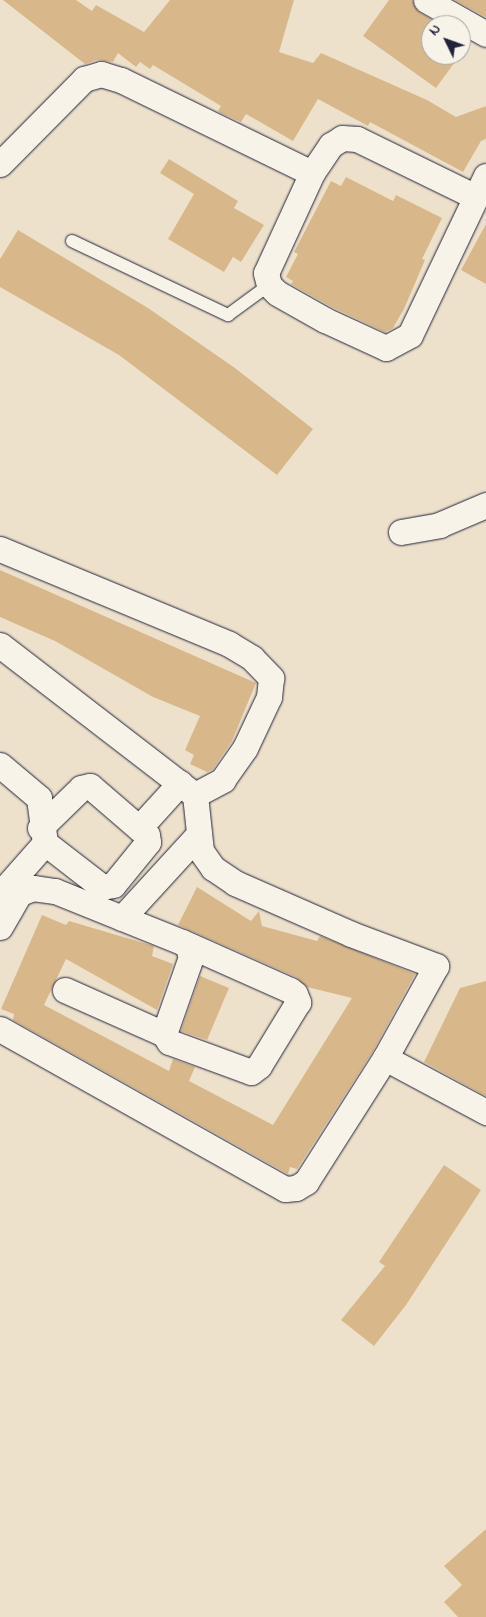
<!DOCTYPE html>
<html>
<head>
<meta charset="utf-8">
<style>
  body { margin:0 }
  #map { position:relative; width:486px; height:1617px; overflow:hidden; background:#eee1cc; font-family:"Indie Flower",sans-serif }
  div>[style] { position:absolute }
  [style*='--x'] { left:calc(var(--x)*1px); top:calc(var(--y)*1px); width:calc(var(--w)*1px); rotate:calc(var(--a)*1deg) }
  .building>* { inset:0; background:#d8b88b }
  .roads { filter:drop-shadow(0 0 1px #22223b) drop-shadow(0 0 1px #22223b) }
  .service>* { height:12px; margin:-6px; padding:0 6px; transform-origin:6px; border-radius:6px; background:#f7f3e8 }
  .minor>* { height:25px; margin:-12.5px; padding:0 12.5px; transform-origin:12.5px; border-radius:12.5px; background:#f7f3e8 }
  span { translate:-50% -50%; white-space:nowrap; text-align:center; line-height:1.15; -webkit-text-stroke:5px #f7f3e8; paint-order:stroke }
  .north { position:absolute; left:421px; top:15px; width:50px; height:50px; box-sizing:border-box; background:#f7f3e8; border:1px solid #a29fa3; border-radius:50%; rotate:312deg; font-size:14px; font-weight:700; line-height:20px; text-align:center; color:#22223b }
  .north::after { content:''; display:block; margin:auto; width:18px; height:22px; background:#22223b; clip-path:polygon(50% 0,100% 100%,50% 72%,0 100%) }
</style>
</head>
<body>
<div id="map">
  <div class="building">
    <i style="clip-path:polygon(3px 0,76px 0,92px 11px,96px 5px,144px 32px,170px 0,294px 0,279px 52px,313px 63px,321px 53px,427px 100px,456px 117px,486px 106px,486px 139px,481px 141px,463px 172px,370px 122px,368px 126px,318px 99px,293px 141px,246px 114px,241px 122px,221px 113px,218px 111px,221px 106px,153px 65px,150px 69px,140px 62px,136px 67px,118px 53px,113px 62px,97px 60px,85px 64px)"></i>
    <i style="clip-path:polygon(389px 0,412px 0,419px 12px,441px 25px,431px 25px,431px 55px,460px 55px,436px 88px,363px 36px)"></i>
    <i style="clip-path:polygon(455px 0,486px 0,486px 17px)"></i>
    <i style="clip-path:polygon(461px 36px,470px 42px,461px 54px)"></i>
    <i style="clip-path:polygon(169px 159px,238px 201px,234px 208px,264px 225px,241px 262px,233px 257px,224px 272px,168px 239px,194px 194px,160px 173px)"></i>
    <i style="clip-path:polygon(346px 177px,393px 201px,396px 195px,442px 218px,422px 259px,425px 260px,404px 309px,393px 328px,385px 332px,332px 307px,291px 284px,293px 281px,286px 277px,298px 254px,294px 252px,331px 181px,341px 186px)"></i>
    <i style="clip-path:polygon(486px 224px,486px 284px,461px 270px)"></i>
    <i style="clip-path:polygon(18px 230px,148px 308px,235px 368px,313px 429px,277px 475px,119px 355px,0 287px,0 259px)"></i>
    <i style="clip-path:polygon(0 570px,256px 683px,232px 741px,213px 769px,207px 772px,190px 764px,194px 755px,185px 750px,200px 716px,153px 697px,55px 641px,0 617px)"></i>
    <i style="clip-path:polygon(197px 887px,251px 921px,259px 911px,262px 926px,317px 941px,320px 936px,415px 974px,373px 1051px,297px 1169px,290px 1167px,288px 1174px,13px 1020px,14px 1014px,1px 1009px,42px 915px,66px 925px,69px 921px,154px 946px,152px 956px,173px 964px,157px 1010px,66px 959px,44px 1005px,169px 1071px,173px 1059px,195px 1067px,189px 1081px,273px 1125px,352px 998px,307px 987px,296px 977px,178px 925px)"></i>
    <i style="clip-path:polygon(200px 976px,229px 988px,207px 1040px,181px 1031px)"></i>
    <i style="clip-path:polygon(486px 981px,486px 1096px,424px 1062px,460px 988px)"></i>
    <i style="clip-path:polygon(444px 1165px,481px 1190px,406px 1305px,374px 1346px,341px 1320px,385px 1266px,379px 1262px)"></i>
    <i style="clip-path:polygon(486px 1529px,486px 1617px,458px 1617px,444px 1602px,462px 1585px,444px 1566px)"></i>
  </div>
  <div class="roads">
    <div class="service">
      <i style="--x:72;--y:241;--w:173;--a:25.4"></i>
      <i style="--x:228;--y:315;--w:51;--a:-36.2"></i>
    </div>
    <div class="minor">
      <i style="--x:426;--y:0;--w:69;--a:29.5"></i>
      <i style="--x:0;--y:164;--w:120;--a:-45.3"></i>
      <i style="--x:84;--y:79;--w:18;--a:-16"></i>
      <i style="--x:101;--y:74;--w:21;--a:17"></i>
      <i style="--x:121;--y:80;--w:212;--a:26"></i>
      <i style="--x:312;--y:173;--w:110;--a:114.7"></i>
      <i style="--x:266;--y:273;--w:12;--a:76"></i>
      <i style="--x:269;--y:285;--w:11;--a:45"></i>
      <i style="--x:277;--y:293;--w:55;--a:29.4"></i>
      <i style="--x:325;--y:320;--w:67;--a:24.7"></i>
      <i style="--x:386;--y:348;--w:27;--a:-28"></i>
      <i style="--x:410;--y:335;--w:176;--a:-64.5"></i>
      <i style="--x:312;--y:173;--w:34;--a:-56"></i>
      <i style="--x:331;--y:145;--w:13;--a:-32"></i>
      <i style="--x:342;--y:138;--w:15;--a:4"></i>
      <i style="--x:357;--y:139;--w:132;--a:26"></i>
      <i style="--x:401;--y:532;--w:39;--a:-10"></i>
      <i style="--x:439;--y:525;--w:51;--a:-23.1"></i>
      <i style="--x:0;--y:549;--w:248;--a:22.5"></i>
      <i style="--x:229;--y:644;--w:27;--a:31"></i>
      <i style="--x:252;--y:658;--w:28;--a:46"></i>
      <i style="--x:271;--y:678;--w:19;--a:96"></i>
      <i style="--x:269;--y:697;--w:56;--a:115.2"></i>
      <i style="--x:245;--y:748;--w:39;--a:125"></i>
      <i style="--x:223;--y:780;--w:32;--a:152"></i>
      <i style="--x:0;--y:645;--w:246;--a:37.6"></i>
      <i style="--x:195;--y:795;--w:56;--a:83.9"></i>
      <i style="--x:201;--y:851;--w:21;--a:55"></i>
      <i style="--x:213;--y:868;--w:27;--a:34"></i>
      <i style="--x:235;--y:883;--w:127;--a:23.7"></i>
      <i style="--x:351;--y:934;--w:91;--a:20.6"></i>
      <i style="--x:436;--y:966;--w:105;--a:119"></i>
      <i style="--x:385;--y:1058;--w:115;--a:28.1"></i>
      <i style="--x:0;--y:765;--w:51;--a:40.2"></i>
      <i style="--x:39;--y:798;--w:45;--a:82.4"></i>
      <i style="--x:45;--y:843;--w:68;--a:131.4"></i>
      <i style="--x:40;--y:828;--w:57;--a:-44.3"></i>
      <i style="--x:81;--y:788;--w:9;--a:-13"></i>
      <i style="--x:90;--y:786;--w:75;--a:40.7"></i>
      <i style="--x:147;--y:835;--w:7;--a:82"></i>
      <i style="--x:148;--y:842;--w:55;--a:129.1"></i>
      <i style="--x:113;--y:885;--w:11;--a:170"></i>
      <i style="--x:102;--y:887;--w:72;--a:-142.3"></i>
      <i style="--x:139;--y:828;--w:61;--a:-47.7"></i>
      <i style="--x:122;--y:918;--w:114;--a:-47.5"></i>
      <i style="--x:0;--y:927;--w:39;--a:-60"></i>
      <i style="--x:20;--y:893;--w:14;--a:-21"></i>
      <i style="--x:33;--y:888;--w:22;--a:8"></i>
      <i style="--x:55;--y:891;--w:137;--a:21.9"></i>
      <i style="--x:182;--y:942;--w:118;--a:24"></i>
      <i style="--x:290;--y:990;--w:6;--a:39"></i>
      <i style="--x:295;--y:994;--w:9;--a:69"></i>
      <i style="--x:298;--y:1002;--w:75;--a:121.4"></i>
      <i style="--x:259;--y:1066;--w:10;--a:143"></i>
      <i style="--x:251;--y:1072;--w:87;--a:-159.9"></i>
      <i style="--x:169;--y:1042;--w:9;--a:-122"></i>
      <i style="--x:164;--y:1034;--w:82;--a:-70.7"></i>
      <i style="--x:191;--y:957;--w:10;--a:-107"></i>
      <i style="--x:65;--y:990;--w:108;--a:24"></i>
      <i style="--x:0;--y:1029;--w:327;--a:29.3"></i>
      <i style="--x:285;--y:1189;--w:11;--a:-5"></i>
      <i style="--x:296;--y:1188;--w:12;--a:-31"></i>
      <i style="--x:306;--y:1182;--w:147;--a:-57.5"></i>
    </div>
  </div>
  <div class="north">N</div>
</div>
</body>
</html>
